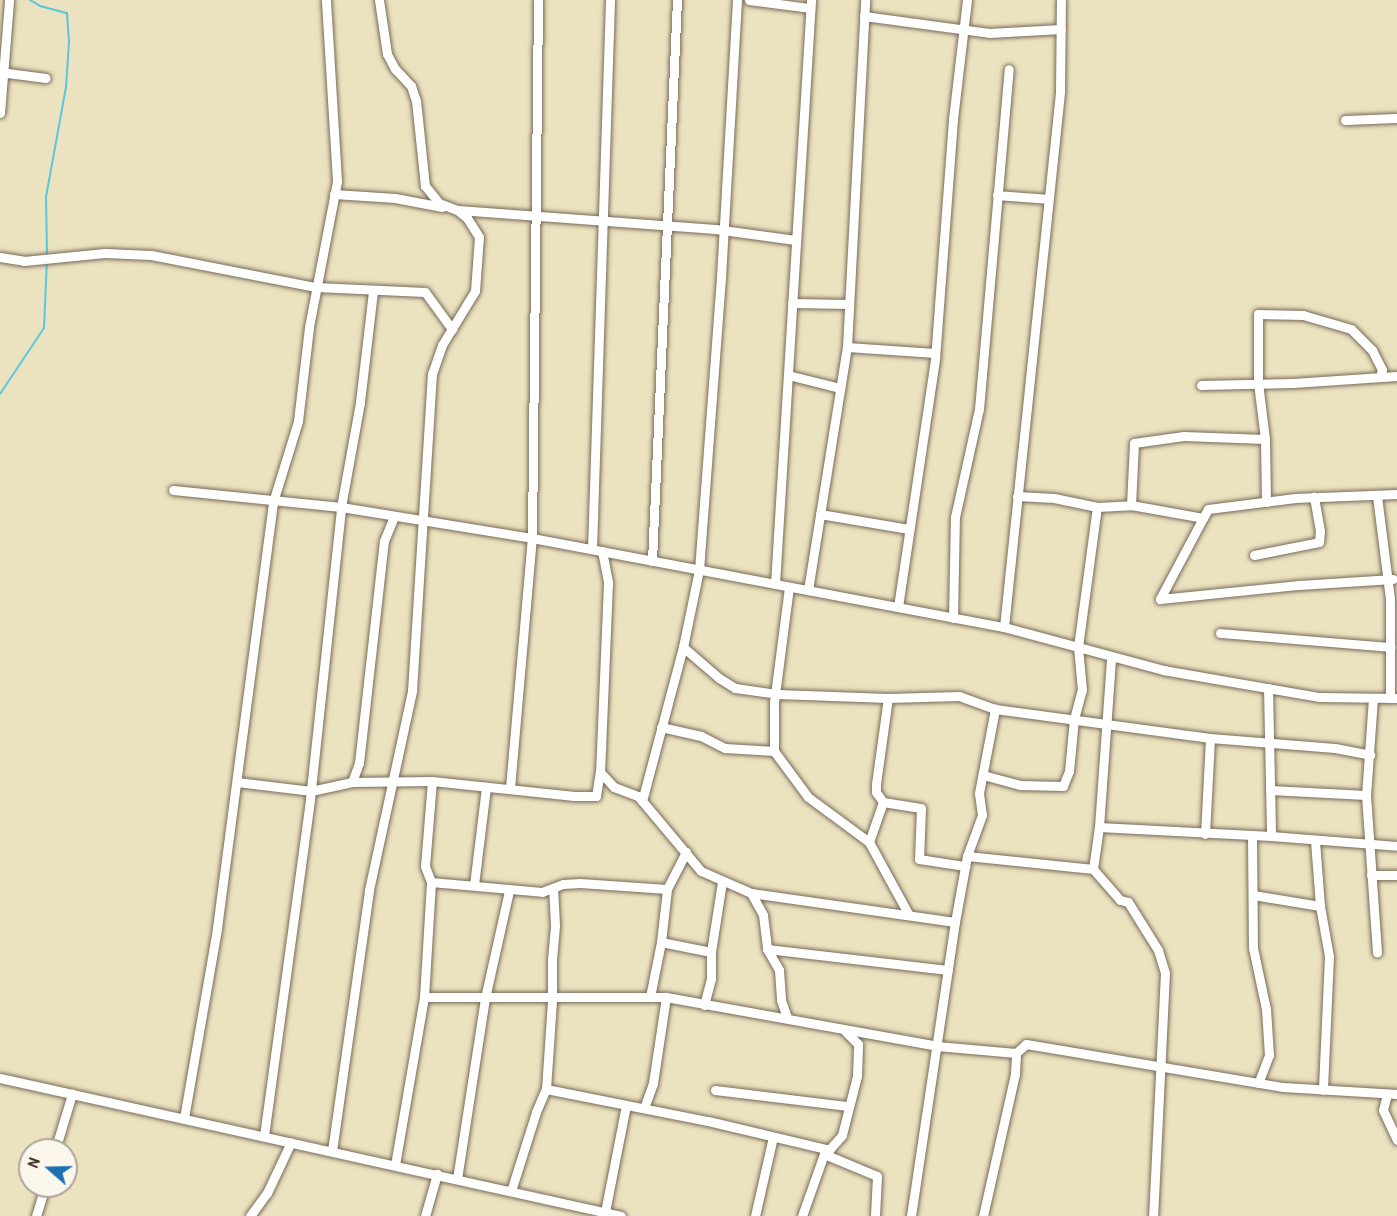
<!DOCTYPE html>
<html>
<head>
<meta charset="utf-8">
<style>
  body { margin:0 }
  #map { position:relative; width:1397px; height:1216px; overflow:hidden; background:#ebe2c0; font-family:"Patrick Hand",sans-serif }
  div>[style] { position:absolute }
  [style*='--x'] { left:calc(var(--x)*1px); top:calc(var(--y)*1px); width:calc(var(--w)*1px); rotate:calc(var(--a)*1deg) }
  .stream>* { height:2px; margin:-1px; padding:0 1px; transform-origin:1px; border-radius:1px; background:#5cc7d6 }
  .roads { filter:drop-shadow(0 0 2px #796a57) drop-shadow(0 0 2px #796a57) }
  .minor>* { height:9px; margin:-4.5px; padding:0 4.5px; transform-origin:4.5px; border-radius:4.5px; background:#fff }
  span { translate:-50% -50%; white-space:nowrap; text-align:center; line-height:1.15; -webkit-text-stroke:4.5px #fbf7ec; paint-order:stroke }
  .north { position:absolute; left:18px; top:1138px; width:60px; height:60px; box-sizing:border-box; background:#fbf7ec; border:2px solid #aea59a; border-radius:50%; rotate:290deg; font-size:16px; font-weight:700; line-height:24px; text-align:center; color:#3b2a1e }
  .north::after { content:''; display:block; margin:auto; width:21px; height:27px; background:#1f6fb2; clip-path:polygon(50% 0,100% 100%,50% 72%,0 100%) }
</style>
</head>
<body>
<div id="map">
  <div class="stream">
    <i style="--x:30;--y:0;--w:12;--a:31"></i>
    <i style="--x:40;--y:6;--w:28;--a:15"></i>
    <i style="--x:67;--y:13;--w:29;--a:86"></i>
    <i style="--x:69;--y:42;--w:45;--a:93.8"></i>
    <i style="--x:66;--y:87;--w:112;--a:100.3"></i>
    <i style="--x:46;--y:197;--w:58;--a:89"></i>
    <i style="--x:0;--y:394;--w:79;--a:-56.3"></i>
    <i style="--x:44;--y:328;--w:68;--a:-87.5"></i>
  </div>
  <div class="roads">
    <div class="minor">
      <i style="--x:749;--y:0;--w:62;--a:7.5"></i>
      <i style="--x:864;--y:16;--w:126;--a:7.7"></i>
      <i style="--x:989;--y:33;--w:72;--a:-3.2"></i>
      <i style="--x:0;--y:72;--w:46;--a:7.4"></i>
      <i style="--x:0;--y:113;--w:113;--a:-85.4"></i>
      <i style="--x:1345;--y:120;--w:52;--a:-2.2"></i>
      <i style="--x:334;--y:194;--w:61;--a:3.8"></i>
      <i style="--x:395;--y:198;--w:48;--a:10.8"></i>
      <i style="--x:997;--y:195;--w:52;--a:4.4"></i>
      <i style="--x:458;--y:210;--w:258;--a:4.2"></i>
      <i style="--x:715;--y:229;--w:81;--a:7.8"></i>
      <i style="--x:0;--y:257;--w:24;--a:9"></i>
      <i style="--x:24;--y:261;--w:81;--a:-5.6"></i>
      <i style="--x:105;--y:253;--w:46;--a:2.5"></i>
      <i style="--x:151;--y:255;--w:168;--a:11"></i>
      <i style="--x:316;--y:287;--w:109;--a:2.6"></i>
      <i style="--x:425;--y:292;--w:46;--a:53.9"></i>
      <i style="--x:792;--y:303;--w:57;--a:1"></i>
      <i style="--x:847;--y:347;--w:88;--a:3.9"></i>
      <i style="--x:788;--y:375;--w:54;--a:14"></i>
      <i style="--x:1201;--y:385;--w:92;--a:-1.2"></i>
      <i style="--x:1293;--y:383;--w:104;--a:-3.9"></i>
      <i style="--x:173;--y:490;--w:169;--a:5.8"></i>
      <i style="--x:341;--y:507;--w:193;--a:9.2"></i>
      <i style="--x:532;--y:538;--w:480;--a:10.7"></i>
      <i style="--x:1004;--y:627;--w:165;--a:15.1"></i>
      <i style="--x:1163;--y:670;--w:159;--a:9.8"></i>
      <i style="--x:1320;--y:697;--w:77;--a:0.7"></i>
      <i style="--x:1017;--y:496;--w:37;--a:3"></i>
      <i style="--x:1054;--y:498;--w:44;--a:11.8"></i>
      <i style="--x:1097;--y:507;--w:34;--a:-3"></i>
      <i style="--x:1131;--y:505;--w:73;--a:10.2"></i>
      <i style="--x:1203;--y:518;--w:92;--a:118"></i>
      <i style="--x:1160;--y:599;--w:140;--a:-5.8"></i>
      <i style="--x:1299;--y:585;--w:94;--a:-3.7"></i>
      <i style="--x:1377;--y:496;--w:104;--a:82.8"></i>
      <i style="--x:1390;--y:599;--w:99;--a:90"></i>
      <i style="--x:1266;--y:502;--w:63;--a:-90.9"></i>
      <i style="--x:1265;--y:439;--w:56;--a:-97.1"></i>
      <i style="--x:1258;--y:383;--w:69;--a:-90"></i>
      <i style="--x:1258;--y:314;--w:45;--a:1.3"></i>
      <i style="--x:1303;--y:315;--w:50;--a:16.3"></i>
      <i style="--x:1351;--y:329;--w:30;--a:45"></i>
      <i style="--x:1372;--y:350;--w:22;--a:63"></i>
      <i style="--x:1382;--y:370;--w:6;--a:108"></i>
      <i style="--x:1131;--y:505;--w:62;--a:-87.2"></i>
      <i style="--x:1134;--y:443;--w:50;--a:-8"></i>
      <i style="--x:1184;--y:436;--w:81;--a:2.1"></i>
      <i style="--x:820;--y:514;--w:90;--a:9.6"></i>
      <i style="--x:1203;--y:518;--w:10;--a:-61"></i>
      <i style="--x:1208;--y:509;--w:88;--a:-7.2"></i>
      <i style="--x:1295;--y:498;--w:102;--a:-2.2"></i>
      <i style="--x:592;--y:549;--w:549;--a:-88.12"></i>
      <i style="--x:602;--y:551;--w:33;--a:79"></i>
      <i style="--x:608;--y:583;--w:189;--a:92.4"></i>
      <i style="--x:600;--y:772;--w:21;--a:47"></i>
      <i style="--x:614;--y:787;--w:26;--a:21"></i>
      <i style="--x:638;--y:796;--w:98;--a:50"></i>
      <i style="--x:701;--y:871;--w:55;--a:23.7"></i>
      <i style="--x:751;--y:893;--w:25;--a:61"></i>
      <i style="--x:763;--y:915;--w:34;--a:83"></i>
      <i style="--x:767;--y:949;--w:24;--a:60"></i>
      <i style="--x:779;--y:970;--w:30;--a:86"></i>
      <i style="--x:781;--y:1000;--w:18;--a:71"></i>
      <i style="--x:1254;--y:555;--w:66;--a:-11.3"></i>
      <i style="--x:1319;--y:542;--w:11;--a:-85"></i>
      <i style="--x:1320;--y:531;--w:35;--a:-100"></i>
      <i style="--x:652;--y:561;--w:562;--a:-87.45"></i>
      <i style="--x:775;--y:584;--w:585;--a:-86.47"></i>
      <i style="--x:789;--y:587;--w:116;--a:97.4"></i>
      <i style="--x:774;--y:702;--w:49;--a:90"></i>
      <i style="--x:774;--y:751;--w:57;--a:53.5"></i>
      <i style="--x:808;--y:797;--w:76;--a:36.4"></i>
      <i style="--x:869;--y:842;--w:83;--a:61.3"></i>
      <i style="--x:808;--y:590;--w:246;--a:-80.9"></i>
      <i style="--x:847;--y:347;--w:347;--a:-87"></i>
      <i style="--x:898;--y:607;--w:251;--a:-81.5"></i>
      <i style="--x:935;--y:359;--w:241;--a:-85.7"></i>
      <i style="--x:953;--y:119;--w:120;--a:-83.3"></i>
      <i style="--x:953;--y:618;--w:101;--a:-88.9"></i>
      <i style="--x:955;--y:517;--w:111;--a:-77.5"></i>
      <i style="--x:979;--y:409;--w:341;--a:-85"></i>
      <i style="--x:1004;--y:627;--w:538;--a:-84.02"></i>
      <i style="--x:1060;--y:92;--w:92;--a:-89.4"></i>
      <i style="--x:1220;--y:633;--w:171;--a:4.7"></i>
      <i style="--x:683;--y:647;--w:48;--a:40.7"></i>
      <i style="--x:719;--y:678;--w:19;--a:32"></i>
      <i style="--x:735;--y:688;--w:42;--a:8.1"></i>
      <i style="--x:777;--y:694;--w:111;--a:2.1"></i>
      <i style="--x:888;--y:698;--w:71;--a:-1.6"></i>
      <i style="--x:959;--y:696;--w:38;--a:20"></i>
      <i style="--x:995;--y:709;--w:217;--a:7.7"></i>
      <i style="--x:1210;--y:738;--w:125;--a:4.6"></i>
      <i style="--x:1335;--y:748;--w:36;--a:11"></i>
      <i style="--x:1268;--y:688;--w:148;--a:88.8"></i>
      <i style="--x:1373;--y:698;--w:97;--a:94.1"></i>
      <i style="--x:1366;--y:795;--w:158;--a:86"></i>
      <i style="--x:661;--y:727;--w:41;--a:12.7"></i>
      <i style="--x:701;--y:736;--w:27;--a:27"></i>
      <i style="--x:725;--y:748;--w:49;--a:3.5"></i>
      <i style="--x:983;--y:775;--w:38;--a:15"></i>
      <i style="--x:1020;--y:785;--w:43;--a:1.3"></i>
      <i style="--x:1063;--y:786;--w:16;--a:-68"></i>
      <i style="--x:1069;--y:771;--w:52;--a:-84.5"></i>
      <i style="--x:1074;--y:719;--w:30;--a:-75"></i>
      <i style="--x:1082;--y:690;--w:43;--a:-95.3"></i>
      <i style="--x:1078;--y:647;--w:141;--a:-82.3"></i>
      <i style="--x:237;--y:782;--w:75;--a:6.9"></i>
      <i style="--x:311;--y:791;--w:42;--a:-12.4"></i>
      <i style="--x:352;--y:782;--w:20;--a:-70"></i>
      <i style="--x:359;--y:763;--w:223;--a:-83.6"></i>
      <i style="--x:384;--y:541;--w:27;--a:-68"></i>
      <i style="--x:352;--y:782;--w:80;--a:-0.7"></i>
      <i style="--x:510;--y:788;--w:251;--a:-85"></i>
      <i style="--x:532;--y:538;--w:538;--a:-89.36"></i>
      <i style="--x:1270;--y:790;--w:96;--a:3"></i>
      <i style="--x:642;--y:801;--w:159;--a:-75.1"></i>
      <i style="--x:683;--y:647;--w:79;--a:-78.3"></i>
      <i style="--x:699;--y:570;--w:294;--a:-85.7"></i>
      <i style="--x:721;--y:277;--w:277;--a:-86.7"></i>
      <i style="--x:883;--y:802;--w:12;--a:-125"></i>
      <i style="--x:876;--y:792;--w:8;--a:-90"></i>
      <i style="--x:876;--y:784;--w:87;--a:-82.1"></i>
      <i style="--x:1099;--y:827;--w:172;--a:3"></i>
      <i style="--x:1271;--y:836;--w:126;--a:4.5"></i>
      <i style="--x:1205;--y:834;--w:96;--a:-87"></i>
      <i style="--x:1252;--y:836;--w:112;--a:89.5"></i>
      <i style="--x:1253;--y:948;--w:62;--a:78"></i>
      <i style="--x:1266;--y:1009;--w:46;--a:86.3"></i>
      <i style="--x:1269;--y:1055;--w:30;--a:111"></i>
      <i style="--x:1315;--y:841;--w:65;--a:85.6"></i>
      <i style="--x:1320;--y:906;--w:51;--a:79.8"></i>
      <i style="--x:1329;--y:956;--w:134;--a:92.6"></i>
      <i style="--x:869;--y:842;--w:42;--a:-70.7"></i>
      <i style="--x:883;--y:802;--w:38;--a:9"></i>
      <i style="--x:921;--y:808;--w:51;--a:92.2"></i>
      <i style="--x:919;--y:859;--w:47;--a:8.7"></i>
      <i style="--x:967;--y:856;--w:127;--a:5.9"></i>
      <i style="--x:1093;--y:869;--w:41;--a:48.9"></i>
      <i style="--x:1120;--y:900;--w:8;--a:14"></i>
      <i style="--x:1128;--y:902;--w:57;--a:58"></i>
      <i style="--x:1158;--y:950;--w:24;--a:73"></i>
      <i style="--x:1165;--y:973;--w:243;--a:92.8"></i>
      <i style="--x:1093;--y:869;--w:42;--a:-81.9"></i>
      <i style="--x:1099;--y:827;--w:169;--a:-85.9"></i>
      <i style="--x:1371;--y:875;--w:26;--a:0"></i>
      <i style="--x:431;--y:882;--w:111;--a:5.1"></i>
      <i style="--x:542;--y:892;--w:22;--a:-21"></i>
      <i style="--x:563;--y:884;--w:17;--a:-3"></i>
      <i style="--x:580;--y:883;--w:87;--a:3.9"></i>
      <i style="--x:474;--y:885;--w:99;--a:-83"></i>
      <i style="--x:751;--y:893;--w:206;--a:8.1"></i>
      <i style="--x:1253;--y:895;--w:68;--a:9.3"></i>
      <i style="--x:661;--y:942;--w:51;--a:11.3"></i>
      <i style="--x:767;--y:949;--w:182;--a:6.6"></i>
      <i style="--x:424;--y:997;--w:242;--a:0"></i>
      <i style="--x:666;--y:997;--w:275;--a:10.2"></i>
      <i style="--x:937;--y:1046;--w:79;--a:5.1"></i>
      <i style="--x:650;--y:997;--w:56;--a:-78.7"></i>
      <i style="--x:661;--y:942;--w:53;--a:-83.5"></i>
      <i style="--x:667;--y:889;--w:42;--a:-62.8"></i>
      <i style="--x:704;--y:1005;--w:28;--a:-75"></i>
      <i style="--x:711;--y:978;--w:26;--a:-90"></i>
      <i style="--x:711;--y:952;--w:71;--a:-81.1"></i>
      <i style="--x:0;--y:1078;--w:636;--a:12.53"></i>
      <i style="--x:546;--y:1089;--w:165;--a:11.2"></i>
      <i style="--x:708;--y:1121;--w:125;--a:13.4"></i>
      <i style="--x:715;--y:1090;--w:134;--a:6.9"></i>
      <i style="--x:1387;--y:1094;--w:16;--a:104"></i>
      <i style="--x:1383;--y:1110;--w:33;--a:65"></i>
      <i style="--x:644;--y:1108;--w:27;--a:-70"></i>
      <i style="--x:653;--y:1083;--w:87;--a:-81.4"></i>
      <i style="--x:184;--y:1118;--w:193;--a:-80.1"></i>
      <i style="--x:217;--y:928;--w:430;--a:-82.5"></i>
      <i style="--x:273;--y:502;--w:85;--a:-72.8"></i>
      <i style="--x:298;--y:421;--w:95;--a:-83.3"></i>
      <i style="--x:309;--y:327;--w:149;--a:-79.1"></i>
      <i style="--x:337;--y:181;--w:181;--a:-93.5"></i>
      <i style="--x:264;--y:1136;--w:340;--a:-82.2"></i>
      <i style="--x:310;--y:799;--w:294;--a:-83.9"></i>
      <i style="--x:341;--y:507;--w:107;--a:-79.7"></i>
      <i style="--x:360;--y:402;--w:112;--a:-83.3"></i>
      <i style="--x:55;--y:1150;--w:59;--a:-73.1"></i>
      <i style="--x:332;--y:1151;--w:264;--a:-81.9"></i>
      <i style="--x:369;--y:890;--w:204;--a:-77.8"></i>
      <i style="--x:412;--y:691;--w:318;--a:-86.4"></i>
      <i style="--x:432;--y:374;--w:31;--a:-71"></i>
      <i style="--x:442;--y:345;--w:63;--a:-58.6"></i>
      <i style="--x:475;--y:291;--w:54;--a:-85.8"></i>
      <i style="--x:479;--y:237;--w:22;--a:-122"></i>
      <i style="--x:467;--y:218;--w:13;--a:-141"></i>
      <i style="--x:457;--y:210;--w:19;--a:-159"></i>
      <i style="--x:439;--y:203;--w:22;--a:-129"></i>
      <i style="--x:425;--y:186;--w:85;--a:-96"></i>
      <i style="--x:416;--y:101;--w:16;--a:-108"></i>
      <i style="--x:411;--y:86;--w:23;--a:-133"></i>
      <i style="--x:395;--y:69;--w:17;--a:-118"></i>
      <i style="--x:387;--y:54;--w:55;--a:-98.4"></i>
      <i style="--x:826;--y:1153;--w:24;--a:-48"></i>
      <i style="--x:842;--y:1135;--w:61;--a:-75.7"></i>
      <i style="--x:857;--y:1076;--w:32;--a:-88"></i>
      <i style="--x:858;--y:1044;--w:18;--a:-135"></i>
      <i style="--x:395;--y:1165;--w:170;--a:-80.2"></i>
      <i style="--x:424;--y:997;--w:115;--a:-86.5"></i>
      <i style="--x:431;--y:882;--w:17;--a:-111"></i>
      <i style="--x:425;--y:866;--w:85;--a:-85.3"></i>
      <i style="--x:432;--y:781;--w:143;--a:6"></i>
      <i style="--x:574;--y:796;--w:22;--a:0"></i>
      <i style="--x:596;--y:796;--w:24;--a:-81"></i>
      <i style="--x:457;--y:1179;--w:183;--a:-81.2"></i>
      <i style="--x:485;--y:998;--w:110;--a:-77.4"></i>
      <i style="--x:511;--y:1191;--w:83;--a:-72.4"></i>
      <i style="--x:536;--y:1112;--w:25;--a:-67"></i>
      <i style="--x:546;--y:1089;--w:89;--a:-86.1"></i>
      <i style="--x:552;--y:1000;--w:40;--a:-90"></i>
      <i style="--x:552;--y:960;--w:35;--a:-85"></i>
      <i style="--x:555;--y:925;--w:36;--a:-93"></i>
      <i style="--x:605;--y:1212;--w:109;--a:-78.9"></i>
      <i style="--x:36;--y:1216;--w:31;--a:-73"></i>
      <i style="--x:250;--y:1216;--w:29;--a:-54"></i>
      <i style="--x:267;--y:1193;--w:56;--a:-64.8"></i>
      <i style="--x:425;--y:1216;--w:44;--a:-74.1"></i>
      <i style="--x:755;--y:1216;--w:81;--a:-77.2"></i>
      <i style="--x:802;--y:1216;--w:66;--a:-70.5"></i>
      <i style="--x:824;--y:1154;--w:57;--a:22.5"></i>
      <i style="--x:877;--y:1176;--w:40;--a:92.9"></i>
      <i style="--x:911;--y:1216;--w:297;--a:-81.5"></i>
      <i style="--x:955;--y:922;--w:67;--a:-79.7"></i>
      <i style="--x:967;--y:856;--w:44;--a:-69.9"></i>
      <i style="--x:982;--y:815;--w:22;--a:-98"></i>
      <i style="--x:979;--y:793;--w:86;--a:-79.2"></i>
      <i style="--x:983;--y:1216;--w:146;--a:-77.3"></i>
      <i style="--x:1015;--y:1074;--w:21;--a:-87"></i>
      <i style="--x:1016;--y:1053;--w:13;--a:-42"></i>
      <i style="--x:1026;--y:1044;--w:261;--a:9.5"></i>
      <i style="--x:1283;--y:1087;--w:114;--a:3.5"></i>
    </div>
  </div>
  <div class="north">N</div>
</div>
</body>
</html>
